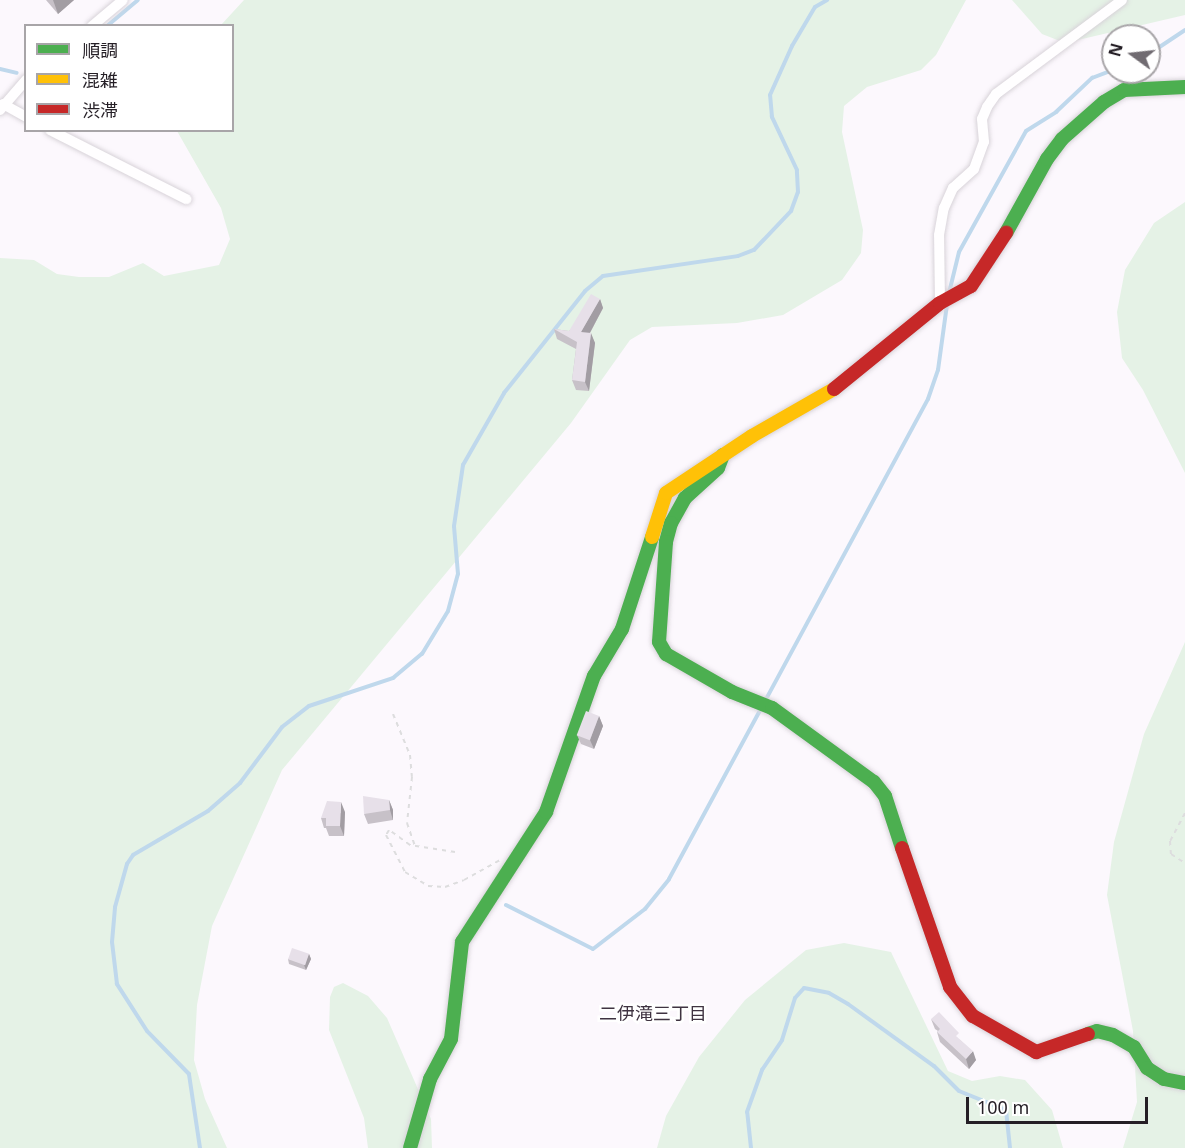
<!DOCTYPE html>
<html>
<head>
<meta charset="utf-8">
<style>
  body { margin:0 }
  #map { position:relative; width:1185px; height:1148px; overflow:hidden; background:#fcf8fd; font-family:"Noto Sans","Noto Sans JP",sans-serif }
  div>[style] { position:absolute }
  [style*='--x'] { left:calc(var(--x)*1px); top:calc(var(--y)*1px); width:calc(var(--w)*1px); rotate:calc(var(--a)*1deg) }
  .green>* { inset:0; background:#e5f2e6 }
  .stream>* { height:4px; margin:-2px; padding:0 2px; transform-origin:2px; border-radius:2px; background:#bfd8ec }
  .path>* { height:2px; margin-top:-1px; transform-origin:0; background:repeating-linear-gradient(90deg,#ddddde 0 4.5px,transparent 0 9px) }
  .roads { filter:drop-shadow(0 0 2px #d8d3d9) drop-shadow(0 0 2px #d8d3d9) }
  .street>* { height:10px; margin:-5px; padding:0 5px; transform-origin:5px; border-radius:5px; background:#fffeff }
  .fast>* { height:14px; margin:-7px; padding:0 7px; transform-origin:7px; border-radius:7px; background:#4caf50 }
  .slow>* { height:14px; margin:-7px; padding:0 7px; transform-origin:7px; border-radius:7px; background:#ffc107 }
  .jam>* { height:14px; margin:-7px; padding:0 7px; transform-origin:7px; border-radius:7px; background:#c62828 }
  .wall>* { inset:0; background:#c7c1c8 }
  .shaded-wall>* { inset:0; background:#a29da3 }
  .building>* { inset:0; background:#e7e0e9; transform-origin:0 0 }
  span { translate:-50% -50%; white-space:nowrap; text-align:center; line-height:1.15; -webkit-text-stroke:5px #fff; paint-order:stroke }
  .neighbourhood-label { font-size:18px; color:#3f3341 }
  .legend { position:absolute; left:24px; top:24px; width:210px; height:108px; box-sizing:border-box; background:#fff; border:2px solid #a8a5a8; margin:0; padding:8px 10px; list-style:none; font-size:18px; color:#251f26 }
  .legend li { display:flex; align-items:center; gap:12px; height:30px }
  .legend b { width:30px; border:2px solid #a8a5a8 }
  .north { position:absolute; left:1101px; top:24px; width:60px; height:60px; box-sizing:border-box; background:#fff; border:2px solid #a8a5a8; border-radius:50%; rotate:285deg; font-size:16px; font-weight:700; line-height:24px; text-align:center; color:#251f26 }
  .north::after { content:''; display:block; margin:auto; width:21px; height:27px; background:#706b71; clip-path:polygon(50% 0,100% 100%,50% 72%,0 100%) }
  .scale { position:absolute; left:966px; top:1097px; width:182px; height:27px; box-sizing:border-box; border:3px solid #251f26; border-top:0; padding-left:8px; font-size:18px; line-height:21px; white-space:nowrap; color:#251f26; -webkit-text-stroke:4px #fff; paint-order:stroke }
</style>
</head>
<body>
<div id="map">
  <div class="green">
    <i style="clip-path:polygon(244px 0,966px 0,936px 55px,921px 70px,867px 87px,844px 106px,842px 132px,863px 230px,861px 253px,842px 280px,783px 315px,737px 323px,652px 327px,630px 340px,571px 423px,282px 770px,212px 926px,197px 1005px,194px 1060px,205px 1099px,227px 1148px,0 1148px,0 258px,34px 260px,57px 274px,79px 277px,109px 277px,143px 263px,164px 276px,219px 265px,230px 239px,221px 208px,177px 131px,232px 130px,232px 26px,221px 25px)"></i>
    <i style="clip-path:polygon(1012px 0,1185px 0,1185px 15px,1065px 43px,1042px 34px)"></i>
    <i style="clip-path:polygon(1185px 202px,1185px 473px,1143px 390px,1122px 358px,1117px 312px,1125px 270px,1154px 223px)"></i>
    <i style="clip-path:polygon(1185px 642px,1185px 1148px,1123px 1148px,1137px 1102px,1133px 1031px,1107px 895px,1114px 842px,1144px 734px)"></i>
    <i style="clip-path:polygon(844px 943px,891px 952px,948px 1071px,972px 1081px,1000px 1076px,1025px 1080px,1052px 1110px,1063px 1148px,657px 1148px,666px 1116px,699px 1057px,745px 1000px,806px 950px)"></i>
    <i style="clip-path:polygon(343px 983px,368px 996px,387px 1018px,431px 1119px,432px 1148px,368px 1148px,364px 1118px,329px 1030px,330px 997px,334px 987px)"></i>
  </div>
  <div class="stream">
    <i style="--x:107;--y:26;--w:40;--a:-40"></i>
    <i style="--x:1149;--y:54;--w:43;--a:-33.7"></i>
    <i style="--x:0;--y:69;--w:17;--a:13"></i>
    <i style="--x:949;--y:293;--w:42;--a:-76.3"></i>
    <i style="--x:959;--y:252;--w:138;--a:-61"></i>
    <i style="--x:1026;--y:131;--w:36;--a:-32"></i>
    <i style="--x:1056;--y:112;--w:50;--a:-43.4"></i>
    <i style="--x:1092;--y:78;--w:22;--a:-21"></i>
    <i style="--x:506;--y:905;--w:97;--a:26.8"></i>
    <i style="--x:593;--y:949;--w:66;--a:-37.6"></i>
    <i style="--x:645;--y:909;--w:38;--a:-51"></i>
    <i style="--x:669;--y:879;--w:545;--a:-61.65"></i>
    <i style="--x:928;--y:399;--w:31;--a:-71"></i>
    <i style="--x:938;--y:370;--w:67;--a:-82.2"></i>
    <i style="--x:200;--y:1148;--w:75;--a:-98.5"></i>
    <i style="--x:189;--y:1074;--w:60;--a:-134.3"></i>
    <i style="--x:147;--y:1031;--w:56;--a:-122.6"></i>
    <i style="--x:117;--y:984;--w:42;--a:-96.8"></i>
    <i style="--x:112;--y:942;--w:35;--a:-85"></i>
    <i style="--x:115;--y:907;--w:45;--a:-74.4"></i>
    <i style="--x:127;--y:864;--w:11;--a:-56"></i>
    <i style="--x:133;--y:855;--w:87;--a:-30.4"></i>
    <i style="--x:208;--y:811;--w:43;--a:-41.2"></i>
    <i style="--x:240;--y:783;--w:70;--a:-53.1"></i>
    <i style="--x:282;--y:727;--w:34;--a:-38"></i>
    <i style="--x:309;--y:706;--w:89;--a:-18.4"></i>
    <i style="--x:393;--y:678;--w:38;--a:-40"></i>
    <i style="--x:422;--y:654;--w:50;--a:-58.8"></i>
    <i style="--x:448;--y:611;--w:38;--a:-75"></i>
    <i style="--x:458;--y:574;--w:48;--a:-94.8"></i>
    <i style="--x:454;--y:526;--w:62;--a:-81.6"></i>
    <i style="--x:463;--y:465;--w:83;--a:-60.3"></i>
    <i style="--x:504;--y:393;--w:130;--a:-51.5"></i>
    <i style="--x:585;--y:291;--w:23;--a:-40"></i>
    <i style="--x:603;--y:276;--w:136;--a:-8.4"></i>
    <i style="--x:738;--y:256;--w:17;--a:-21"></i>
    <i style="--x:754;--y:250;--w:54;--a:-46.5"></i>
    <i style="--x:791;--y:211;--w:20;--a:-70"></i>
    <i style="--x:798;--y:192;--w:22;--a:-93"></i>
    <i style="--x:797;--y:170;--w:59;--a:-115.3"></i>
    <i style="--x:772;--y:117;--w:22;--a:-95"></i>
    <i style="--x:770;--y:95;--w:54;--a:-65.8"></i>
    <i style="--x:792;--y:46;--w:45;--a:-59.5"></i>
    <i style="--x:815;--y:7;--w:14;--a:-30"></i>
    <i style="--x:751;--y:1148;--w:36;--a:-96"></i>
    <i style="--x:747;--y:1112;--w:45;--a:-70.3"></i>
    <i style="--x:762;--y:1070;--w:36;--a:-56"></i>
    <i style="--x:782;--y:1040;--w:44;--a:-72.8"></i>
    <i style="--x:795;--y:998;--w:13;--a:-48"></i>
    <i style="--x:804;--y:988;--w:25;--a:11"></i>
    <i style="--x:829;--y:993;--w:22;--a:30"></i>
    <i style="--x:848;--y:1004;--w:106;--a:35.8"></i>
    <i style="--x:934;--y:1066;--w:35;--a:45"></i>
    <i style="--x:959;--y:1091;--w:51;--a:22"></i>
    <i style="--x:1006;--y:1110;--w:38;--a:84"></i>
  </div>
  <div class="path">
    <i style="--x:393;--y:714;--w:44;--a:67.5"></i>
    <i style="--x:410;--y:755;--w:22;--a:85"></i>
    <i style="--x:412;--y:777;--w:46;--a:96.2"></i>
    <i style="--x:407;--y:823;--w:24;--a:71"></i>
    <i style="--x:1185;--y:813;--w:32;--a:118"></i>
    <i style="--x:1170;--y:841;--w:13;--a:86"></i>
    <i style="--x:1171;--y:854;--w:17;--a:33"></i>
    <i style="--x:455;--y:852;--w:46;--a:-171.2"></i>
    <i style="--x:410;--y:845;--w:26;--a:-144"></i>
    <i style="--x:389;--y:830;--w:6;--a:121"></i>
    <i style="--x:386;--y:835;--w:42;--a:62.8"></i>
    <i style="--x:405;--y:872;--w:27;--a:31"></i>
    <i style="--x:428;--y:886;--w:17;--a:3"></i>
    <i style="--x:445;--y:887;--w:20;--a:-20"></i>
    <i style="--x:464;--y:880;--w:41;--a:-29.1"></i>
  </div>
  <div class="roads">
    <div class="street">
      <i style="--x:92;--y:26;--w:40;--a:-40"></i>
      <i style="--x:3;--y:104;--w:26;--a:29"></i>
      <i style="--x:0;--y:110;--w:40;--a:-49"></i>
      <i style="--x:50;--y:130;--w:153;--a:26.9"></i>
      <i style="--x:940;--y:303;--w:68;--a:-90.8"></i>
      <i style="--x:939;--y:235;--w:27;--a:-80"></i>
      <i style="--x:944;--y:208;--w:22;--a:-66"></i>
      <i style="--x:953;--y:188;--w:28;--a:-42"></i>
      <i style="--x:974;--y:169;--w:29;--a:-70"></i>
      <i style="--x:984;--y:142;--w:23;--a:-95"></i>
      <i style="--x:982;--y:119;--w:13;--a:-67"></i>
      <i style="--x:987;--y:107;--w:16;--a:-55"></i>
      <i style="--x:996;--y:94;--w:157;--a:-36.7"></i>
    </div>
    <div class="fast">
      <i style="--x:1006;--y:233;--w:85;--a:-61"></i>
      <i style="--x:1047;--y:159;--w:25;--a:-53"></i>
      <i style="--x:1062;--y:139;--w:56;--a:-41.4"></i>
      <i style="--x:1104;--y:102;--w:23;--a:-31"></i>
      <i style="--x:1124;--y:90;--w:61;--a:-2.8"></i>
      <i style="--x:723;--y:455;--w:14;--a:111"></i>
      <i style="--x:718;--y:468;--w:45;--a:137.7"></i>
      <i style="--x:685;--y:498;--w:29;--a:119"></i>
      <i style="--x:671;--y:523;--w:20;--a:105"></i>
      <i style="--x:666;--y:542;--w:100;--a:94"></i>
      <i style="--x:659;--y:642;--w:14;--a:60"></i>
      <i style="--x:666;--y:654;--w:76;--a:29.9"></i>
      <i style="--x:732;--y:692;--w:43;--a:21.8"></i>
      <i style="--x:772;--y:708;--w:126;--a:36"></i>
      <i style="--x:874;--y:782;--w:18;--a:52"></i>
      <i style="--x:885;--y:796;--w:55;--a:71.9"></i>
      <i style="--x:1088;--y:1034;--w:9;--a:-18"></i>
      <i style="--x:1097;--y:1031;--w:16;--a:14"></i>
      <i style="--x:1113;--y:1035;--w:24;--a:30"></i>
      <i style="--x:1134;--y:1047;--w:25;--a:58"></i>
      <i style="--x:1147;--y:1068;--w:20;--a:33"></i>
      <i style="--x:1164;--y:1079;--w:21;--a:11"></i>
      <i style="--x:410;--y:1148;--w:72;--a:-73.8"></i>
      <i style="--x:430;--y:1079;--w:45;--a:-62.3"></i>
      <i style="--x:451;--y:1039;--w:98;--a:-83.5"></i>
      <i style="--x:462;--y:942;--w:155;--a:-57.1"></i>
      <i style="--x:546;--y:812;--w:144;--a:-70.6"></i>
      <i style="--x:594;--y:676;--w:55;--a:-59.2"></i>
      <i style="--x:622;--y:629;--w:97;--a:-71.9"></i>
    </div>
    <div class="slow">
      <i style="--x:652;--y:537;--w:46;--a:-72.3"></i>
      <i style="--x:666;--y:493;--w:103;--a:-33.5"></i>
      <i style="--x:752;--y:436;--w:95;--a:-29.8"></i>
    </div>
    <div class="jam">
      <i style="--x:834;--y:389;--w:136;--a:-39.1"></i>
      <i style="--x:940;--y:303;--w:35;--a:-29"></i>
      <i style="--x:971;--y:286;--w:64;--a:-56.6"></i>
      <i style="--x:902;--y:848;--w:147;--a:70.9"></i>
      <i style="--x:950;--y:987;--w:37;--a:52"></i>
      <i style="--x:973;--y:1016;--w:73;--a:29.7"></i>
      <i style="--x:1036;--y:1052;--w:55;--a:-19.1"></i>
    </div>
  </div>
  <div class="wall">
    <i style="clip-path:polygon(46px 0,74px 0,58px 14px)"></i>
    <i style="clip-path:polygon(600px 299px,603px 308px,590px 333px,595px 343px,589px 391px,576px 390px,572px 380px,576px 349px,557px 339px,554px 329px,569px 331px)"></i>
    <i style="clip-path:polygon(599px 716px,603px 726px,594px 749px,581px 744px,577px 735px)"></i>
    <i style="clip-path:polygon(389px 800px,393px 810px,393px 820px,368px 824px,364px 814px)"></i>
    <i style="clip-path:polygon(345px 812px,344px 836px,329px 836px,326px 828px,324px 828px,321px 818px)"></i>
    <i style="clip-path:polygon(309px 954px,311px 959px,306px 970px,289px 964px,288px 959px)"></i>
    <i style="clip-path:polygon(931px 1019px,961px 1041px,976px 1060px,969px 1069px,940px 1042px,937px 1032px,938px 1031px,935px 1029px)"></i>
  </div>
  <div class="shaded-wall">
    <i style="clip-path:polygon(53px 0,74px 0,58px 14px)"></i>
    <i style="clip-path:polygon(600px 299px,603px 308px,585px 342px,581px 332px)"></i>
    <i style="clip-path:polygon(591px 333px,595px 343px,589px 391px,585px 382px)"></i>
    <i style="clip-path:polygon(599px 716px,603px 726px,594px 749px,590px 740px)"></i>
    <i style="clip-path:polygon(389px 800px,393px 810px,393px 820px,390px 810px)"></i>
    <i style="clip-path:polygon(341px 802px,345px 812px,344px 836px,340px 826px)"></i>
    <i style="clip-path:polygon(309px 954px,311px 959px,306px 970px,304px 965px)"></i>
    <i style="clip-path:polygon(973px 1051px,976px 1060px,969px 1069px,966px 1059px)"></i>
  </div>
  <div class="building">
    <i style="clip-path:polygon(591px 294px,600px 299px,581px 332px,591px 333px,585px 382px,572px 380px,577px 342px,554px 329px,569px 331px)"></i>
    <i style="left:586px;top:711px;width:14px;height:26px;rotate:21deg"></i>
    <i style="clip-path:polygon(363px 796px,389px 800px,390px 810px,364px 814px)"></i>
    <i style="clip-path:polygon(327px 801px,341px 802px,340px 826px,326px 826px,326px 818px,321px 818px)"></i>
    <i style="left:292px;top:948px;width:18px;height:12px;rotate:19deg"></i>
    <i style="clip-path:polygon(939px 1012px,959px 1033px,956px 1036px,973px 1051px,966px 1059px,937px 1032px,940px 1029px,931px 1019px)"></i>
  </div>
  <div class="neighbourhood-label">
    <span style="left:653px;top:1013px">二伊滝三丁目</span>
  </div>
  <ul class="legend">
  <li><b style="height:8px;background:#4caf50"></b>順調</li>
  <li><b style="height:8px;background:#ffc107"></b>混雑</li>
  <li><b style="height:8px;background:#c62828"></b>渋滞</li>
  </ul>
  <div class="north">N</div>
  <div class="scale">100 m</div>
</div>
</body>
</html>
